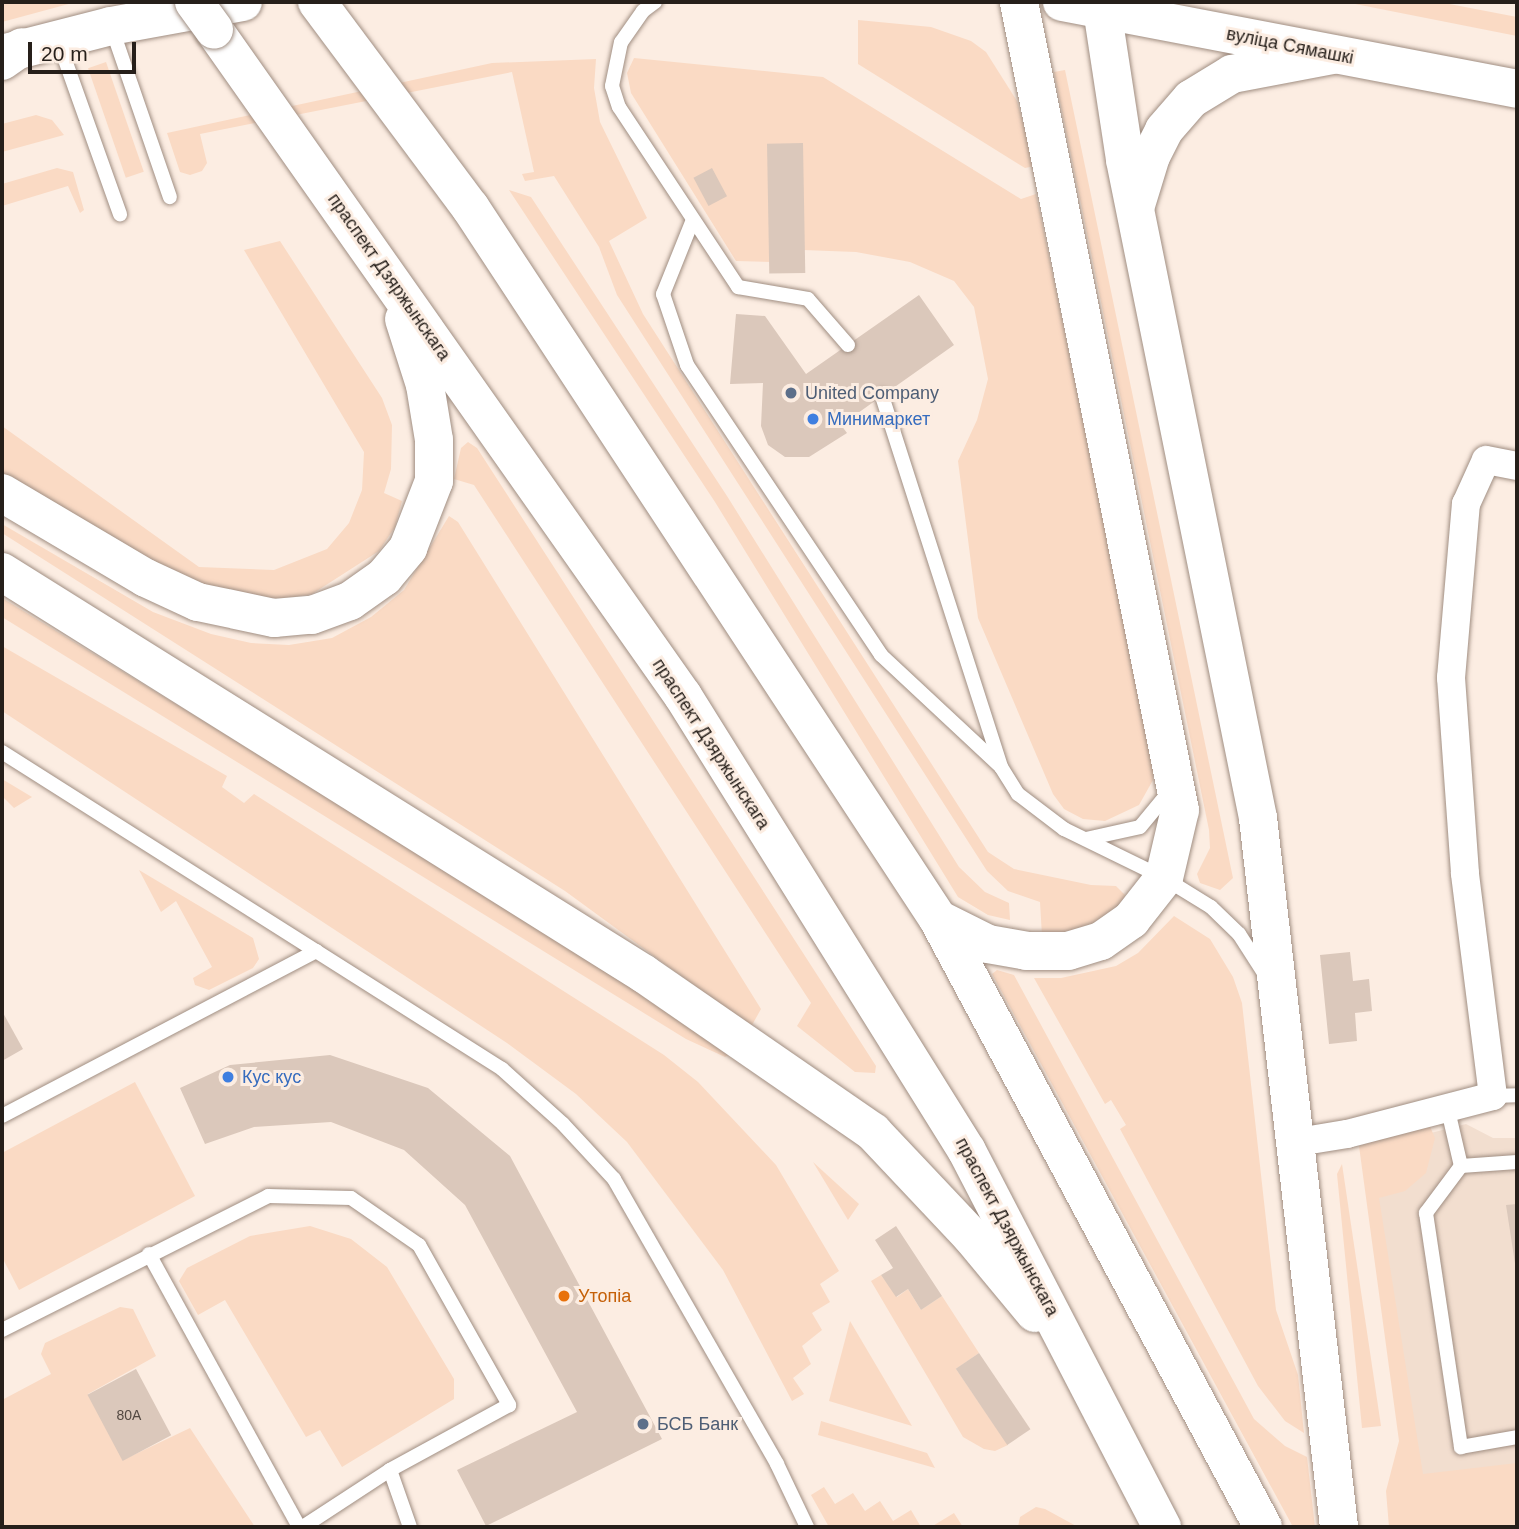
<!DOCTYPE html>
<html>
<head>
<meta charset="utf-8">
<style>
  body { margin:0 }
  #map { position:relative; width:1519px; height:1529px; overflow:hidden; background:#fcede2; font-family:Helvetica,sans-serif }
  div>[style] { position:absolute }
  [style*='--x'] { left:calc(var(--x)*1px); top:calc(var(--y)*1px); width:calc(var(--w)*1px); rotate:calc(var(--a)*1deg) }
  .commercial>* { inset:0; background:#f2decf }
  .green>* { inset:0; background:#fadac4; transform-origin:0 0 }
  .building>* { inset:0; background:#dbc8bb; transform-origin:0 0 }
  .roads { filter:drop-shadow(0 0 2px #a08e82) drop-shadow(0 0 2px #a08e82) }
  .service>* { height:14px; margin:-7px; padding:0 7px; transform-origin:7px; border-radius:7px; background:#fff }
  .minor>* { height:28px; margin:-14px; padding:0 14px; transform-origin:14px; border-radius:14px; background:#fff }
  .secondary>* { height:38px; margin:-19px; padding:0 19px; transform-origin:19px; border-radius:19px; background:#fff }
  .primary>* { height:38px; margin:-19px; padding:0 19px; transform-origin:19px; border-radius:19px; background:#fff }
  .bridges { filter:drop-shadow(0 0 2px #a08e82) drop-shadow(0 0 2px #a08e82) }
  .primary-bridge>* { height:38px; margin:-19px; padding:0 19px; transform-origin:19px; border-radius:19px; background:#fff }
  .dots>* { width:19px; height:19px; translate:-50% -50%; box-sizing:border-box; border:4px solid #fcede2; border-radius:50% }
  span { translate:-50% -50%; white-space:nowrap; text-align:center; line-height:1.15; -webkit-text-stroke:6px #fcede2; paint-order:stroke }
  .number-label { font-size:14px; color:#534942 }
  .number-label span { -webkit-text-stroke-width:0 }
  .street-label { font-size:18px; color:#261f1a }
  .service-label { font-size:18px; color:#4e5e75 }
  .left { translate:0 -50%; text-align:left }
  .shop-label { font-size:18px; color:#366cbe }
  .food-label { font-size:18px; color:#c56008 }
  .frame { position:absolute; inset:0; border:4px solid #261f1a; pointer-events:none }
  .scale { position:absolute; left:28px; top:42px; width:108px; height:32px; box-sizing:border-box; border:4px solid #261f1a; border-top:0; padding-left:9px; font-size:21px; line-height:24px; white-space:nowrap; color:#261f1a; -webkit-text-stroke:5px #fcede2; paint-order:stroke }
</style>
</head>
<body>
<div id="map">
  <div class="commercial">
    <i style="clip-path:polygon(1466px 1124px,1493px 1138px,1517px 1138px,1517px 1479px,1412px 1505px,1368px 1161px,1427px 1134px)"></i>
  </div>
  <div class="green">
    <i style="clip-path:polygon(2px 2px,76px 2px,2px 22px)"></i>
    <i style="clip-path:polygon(1345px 2px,1439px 2px,1517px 17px,1517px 36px)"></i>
    <i style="clip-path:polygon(858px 20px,931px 27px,971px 41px,986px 52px,1017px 101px,1035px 166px,1025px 168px,858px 64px)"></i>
    <i style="clip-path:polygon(634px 58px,823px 77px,1021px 199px,1036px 194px,1153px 760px,1153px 780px,1139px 805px,1105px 821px,1083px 819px,1064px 809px,1053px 794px,978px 618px,958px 461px,977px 420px,988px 379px,974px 307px,954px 281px,910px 262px,856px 252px,777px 249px,774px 262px,736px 261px,631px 93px,627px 73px)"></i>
    <i style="clip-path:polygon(596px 59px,594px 88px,600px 122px,647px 218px,609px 241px,643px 314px,988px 852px,1014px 869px,1091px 885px,1116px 886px,1125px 895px,1124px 906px,1098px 926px,1042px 936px,1040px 902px,1008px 891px,987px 871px,617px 295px,599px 247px,554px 176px,525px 181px,522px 174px,534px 172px,512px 72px,200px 134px,207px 163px,202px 171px,190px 175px,180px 172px,167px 133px,492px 63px)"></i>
    <i style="left:106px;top:62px;width:116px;height:19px;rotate:71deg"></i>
    <i style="clip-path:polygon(1065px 70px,1233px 878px,1220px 890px,1200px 883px,1197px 874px,1210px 848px,1209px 830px,1054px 72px)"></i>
    <i style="clip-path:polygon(36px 115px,52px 120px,64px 135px,2px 152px,2px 124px)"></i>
    <i style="clip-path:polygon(57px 168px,73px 172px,84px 210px,80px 213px,68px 186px,2px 206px,2px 184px)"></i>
    <i style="clip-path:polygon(509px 190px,531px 197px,727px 496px,959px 867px,985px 892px,1009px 903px,1010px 920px,988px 915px,958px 897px,715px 502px)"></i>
    <i style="clip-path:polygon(280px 241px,382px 398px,392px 425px,391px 469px,384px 493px,402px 501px,395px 527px,379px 551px,312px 594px,281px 599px,243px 597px,182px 578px,2px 477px,2px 426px,199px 567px,274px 570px,327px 549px,349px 523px,362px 490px,364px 452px,244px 250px)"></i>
    <i style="clip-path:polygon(468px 442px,477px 448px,876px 1066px,875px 1073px,855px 1072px,797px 1026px,811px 1003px,474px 485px,454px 479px,461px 448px)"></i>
    <i style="clip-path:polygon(449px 516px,458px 522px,761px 1009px,751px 1027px,565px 891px,2px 533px,2px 524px,153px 612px,211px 634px,251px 643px,289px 645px,332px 638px,371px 617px,404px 590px)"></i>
    <i style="clip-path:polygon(2px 598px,694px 1020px,736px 1051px,725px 1057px,686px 1039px,2px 617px)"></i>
    <i style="clip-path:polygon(2px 646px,227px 776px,222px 787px,244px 803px,254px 794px,664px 1055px,698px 1082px,776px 1165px,839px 1271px,820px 1284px,830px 1302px,812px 1313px,822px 1330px,802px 1346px,811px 1364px,793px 1378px,804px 1394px,792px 1401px,723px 1270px,627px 1142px,576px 1094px,507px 1043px,2px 711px)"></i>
    <i style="clip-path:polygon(2px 779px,32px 797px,14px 808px,2px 796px)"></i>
    <i style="clip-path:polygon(139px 870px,253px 938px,259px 959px,253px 968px,209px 990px,195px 985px,193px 978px,212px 967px,176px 901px,161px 912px)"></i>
    <i style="clip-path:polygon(1174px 916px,1210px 939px,1233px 977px,1242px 1003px,1276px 1310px,1298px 1375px,1304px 1433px,1285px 1421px,1258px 1386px,1120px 1129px,1126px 1125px,1111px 1100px,1105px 1104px,1034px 978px,1061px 978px,1116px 966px,1138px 953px)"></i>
    <i style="clip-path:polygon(997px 970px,1014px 975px,1254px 1419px,1285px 1446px,1307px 1457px,1315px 1527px,1293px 1527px,992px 974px)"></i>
    <i style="clip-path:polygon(135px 1082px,195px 1196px,19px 1290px,2px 1257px,2px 1153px)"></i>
    <i style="clip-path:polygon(1428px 1122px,1435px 1138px,1426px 1173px,1405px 1191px,1379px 1198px,1423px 1474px,1517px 1463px,1517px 1527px,1389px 1527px,1386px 1491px,1399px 1441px,1359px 1146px)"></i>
    <i style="clip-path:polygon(813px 1162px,859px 1204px,848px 1220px)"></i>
    <i style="clip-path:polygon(1342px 1164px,1381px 1426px,1362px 1428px,1337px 1174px)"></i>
    <i style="clip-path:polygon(310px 1226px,351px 1239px,387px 1267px,454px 1379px,454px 1399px,342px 1467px,320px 1430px,306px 1437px,225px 1300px,198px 1315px,179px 1281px,187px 1268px,250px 1236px)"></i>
    <i style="clip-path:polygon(881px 1275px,897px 1297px,908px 1289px,921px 1310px,942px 1296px,979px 1353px,956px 1369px,1008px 1445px,995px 1451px,984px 1449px,963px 1437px,871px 1281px)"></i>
    <i style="clip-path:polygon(120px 1307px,133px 1309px,156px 1356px,88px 1394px,123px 1460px,190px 1428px,255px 1527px,2px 1527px,2px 1400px,51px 1374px,41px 1354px,45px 1343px)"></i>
    <i style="clip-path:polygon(850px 1321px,912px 1426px,829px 1401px)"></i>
    <i style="clip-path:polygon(821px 1421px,927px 1453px,935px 1468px,818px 1435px)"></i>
    <i style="clip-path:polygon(824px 1487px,835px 1504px,853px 1493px,865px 1511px,880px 1501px,893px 1521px,911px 1510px,921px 1527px,829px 1527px,811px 1495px)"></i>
    <i style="clip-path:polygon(1036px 1507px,1045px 1509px,1078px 1527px,1018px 1527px,1020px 1517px)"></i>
    <i style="clip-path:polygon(954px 1513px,963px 1527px,931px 1527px)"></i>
  </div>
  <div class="building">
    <i style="left:803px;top:143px;width:130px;height:36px;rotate:89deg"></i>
    <i style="left:712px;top:168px;width:32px;height:21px;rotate:62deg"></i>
    <i style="clip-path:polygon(919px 295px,954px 345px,841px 425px,847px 433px,809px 457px,785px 457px,768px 445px,761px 426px,763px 383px,730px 384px,736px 314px,765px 316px,806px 374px)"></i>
    <i style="clip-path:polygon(1350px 952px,1353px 981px,1369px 979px,1372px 1011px,1355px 1013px,1357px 1041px,1329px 1044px,1320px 955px)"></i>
    <i style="clip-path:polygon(2px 1011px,23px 1049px,2px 1061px)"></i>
    <i style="clip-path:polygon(330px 1055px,428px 1088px,510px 1156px,662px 1439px,486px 1526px,457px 1470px,577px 1412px,465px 1205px,404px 1150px,331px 1122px,254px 1127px,205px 1144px,180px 1088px,230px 1065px)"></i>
    <i style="clip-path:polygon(1517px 1204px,1517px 1270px,1516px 1270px,1506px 1205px)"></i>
    <i style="clip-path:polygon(896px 1226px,942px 1296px,921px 1310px,908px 1289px,896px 1297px,881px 1275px,893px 1268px,875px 1240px)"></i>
    <i style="left:979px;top:1353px;width:92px;height:28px;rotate:56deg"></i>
    <i style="left:136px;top:1369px;width:75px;height:55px;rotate:62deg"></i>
  </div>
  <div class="roads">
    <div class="service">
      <i style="--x:655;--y:2;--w:15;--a:143"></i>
      <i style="--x:643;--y:11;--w:38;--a:125"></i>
      <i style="--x:621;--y:42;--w:45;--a:101.6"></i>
      <i style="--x:612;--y:86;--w:22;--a:72"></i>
      <i style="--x:619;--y:107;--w:216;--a:56.5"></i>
      <i style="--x:738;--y:287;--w:71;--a:9.7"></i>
      <i style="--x:808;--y:299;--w:61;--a:49"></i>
      <i style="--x:111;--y:26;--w:181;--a:71"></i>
      <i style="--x:59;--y:43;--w:182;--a:70.4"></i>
      <i style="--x:692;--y:222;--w:78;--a:111.9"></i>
      <i style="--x:663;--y:294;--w:75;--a:71.3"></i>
      <i style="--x:687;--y:365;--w:349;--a:56.2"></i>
      <i style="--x:881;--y:655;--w:163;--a:43"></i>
      <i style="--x:882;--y:396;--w:390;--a:72.2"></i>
      <i style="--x:1001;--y:767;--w:32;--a:58"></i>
      <i style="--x:1018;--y:794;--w:58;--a:37.3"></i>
      <i style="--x:1064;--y:829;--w:111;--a:26.1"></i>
      <i style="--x:1164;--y:878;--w:55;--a:31.7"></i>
      <i style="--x:1211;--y:907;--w:39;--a:44"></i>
      <i style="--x:1239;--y:934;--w:46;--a:57.3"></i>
      <i style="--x:2;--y:752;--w:592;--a:32.37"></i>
      <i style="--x:502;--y:1069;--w:82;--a:42"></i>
      <i style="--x:563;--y:1124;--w:75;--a:47.2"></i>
      <i style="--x:614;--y:1179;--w:328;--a:60.2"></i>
      <i style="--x:777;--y:1464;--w:70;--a:64.5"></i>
      <i style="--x:1086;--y:839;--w:55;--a:-12.5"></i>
      <i style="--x:1140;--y:827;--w:45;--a:-50.4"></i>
      <i style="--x:1493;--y:1096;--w:24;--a:-2"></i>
      <i style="--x:1447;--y:1106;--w:62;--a:76.9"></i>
      <i style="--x:1461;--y:1166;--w:59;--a:126.7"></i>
      <i style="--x:1426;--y:1213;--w:237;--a:81.5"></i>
      <i style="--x:1461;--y:1447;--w:57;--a:-10.1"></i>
      <i style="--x:2;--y:1116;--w:355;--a:-27.7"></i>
      <i style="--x:1461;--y:1166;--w:56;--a:-4.1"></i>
      <i style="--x:149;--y:1254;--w:311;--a:61.2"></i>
      <i style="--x:2;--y:1330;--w:298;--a:-26.7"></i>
      <i style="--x:268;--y:1196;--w:83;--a:1.4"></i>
      <i style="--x:351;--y:1198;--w:83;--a:34.7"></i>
      <i style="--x:419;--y:1245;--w:184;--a:60.6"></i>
      <i style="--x:509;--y:1405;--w:136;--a:151.4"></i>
      <i style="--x:390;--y:1470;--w:104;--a:146.8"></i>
      <i style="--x:390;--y:1470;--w:60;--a:70.7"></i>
    </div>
    <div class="minor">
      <i style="--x:1298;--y:1142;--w:50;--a:-9.3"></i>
      <i style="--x:1347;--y:1134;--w:151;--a:-14.6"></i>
      <i style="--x:1493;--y:1096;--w:225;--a:-97.2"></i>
      <i style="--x:1465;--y:873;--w:196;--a:-94.1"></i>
      <i style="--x:1451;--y:678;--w:175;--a:-85.1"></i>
      <i style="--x:1466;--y:504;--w:48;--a:-65.6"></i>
      <i style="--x:1486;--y:460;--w:32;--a:11"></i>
    </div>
    <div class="secondary">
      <i style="--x:1062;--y:2;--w:463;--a:10.8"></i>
      <i style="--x:2;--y:54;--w:113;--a:-14.4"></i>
      <i style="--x:111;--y:26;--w:134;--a:-10.3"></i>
    </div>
    <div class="primary">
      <i style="--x:317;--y:2;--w:256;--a:53.3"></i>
      <i style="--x:470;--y:207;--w:852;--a:56.68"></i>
      <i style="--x:938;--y:919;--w:689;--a:61.87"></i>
      <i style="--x:1102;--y:9;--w:153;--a:81.3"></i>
      <i style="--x:1125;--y:160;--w:671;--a:78.57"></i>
      <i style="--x:1258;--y:818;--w:714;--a:83.48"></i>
      <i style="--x:214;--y:30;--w:815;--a:54.85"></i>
      <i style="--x:683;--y:696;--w:536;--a:58.03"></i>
      <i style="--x:967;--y:1151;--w:424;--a:62.6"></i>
      <i style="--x:2;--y:61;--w:24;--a:-35"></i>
      <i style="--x:1136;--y:205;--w:51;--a:-73"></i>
      <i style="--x:1151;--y:156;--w:29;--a:-63"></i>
      <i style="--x:1164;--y:130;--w:41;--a:-48.9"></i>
      <i style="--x:1191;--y:99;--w:48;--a:-31.4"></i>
      <i style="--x:1232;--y:74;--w:103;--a:-10.7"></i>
      <i style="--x:2;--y:493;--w:167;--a:30.6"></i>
      <i style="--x:146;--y:578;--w:57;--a:24.8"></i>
      <i style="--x:198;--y:602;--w:78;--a:11.9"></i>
      <i style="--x:274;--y:618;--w:38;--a:-5"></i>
      <i style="--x:312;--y:615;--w:40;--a:-20.2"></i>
      <i style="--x:350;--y:601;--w:42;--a:-35.2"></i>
      <i style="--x:384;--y:577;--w:38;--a:-50"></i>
      <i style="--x:408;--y:548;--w:72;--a:-68.8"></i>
      <i style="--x:434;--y:481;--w:41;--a:-90"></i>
      <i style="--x:434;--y:440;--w:56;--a:-99.3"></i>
      <i style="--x:425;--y:385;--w:69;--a:-107.7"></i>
      <i style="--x:2;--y:572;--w:757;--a:32.05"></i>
      <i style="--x:644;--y:974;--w:278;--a:34.6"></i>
      <i style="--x:873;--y:1132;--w:143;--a:46.7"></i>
      <i style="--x:971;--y:1236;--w:100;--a:50.3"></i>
      <i style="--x:938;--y:919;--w:56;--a:26.6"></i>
      <i style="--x:988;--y:944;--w:39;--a:10"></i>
      <i style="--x:1026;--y:951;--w:42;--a:0"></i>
      <i style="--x:1068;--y:951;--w:34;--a:-17"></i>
      <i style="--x:1101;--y:941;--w:37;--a:-35"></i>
      <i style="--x:1131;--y:920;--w:53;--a:-51.8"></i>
      <i style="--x:1164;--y:878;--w:70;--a:-76.8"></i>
      <i style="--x:1180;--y:810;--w:824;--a:-101.27"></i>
    </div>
  </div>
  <div class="bridges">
    <div class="primary-bridge">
      <i style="--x:194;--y:2;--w:34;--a:54"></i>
    </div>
  </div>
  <div class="dots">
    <i style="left:791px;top:393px;background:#5c6f8a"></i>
    <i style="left:813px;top:419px;background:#3f7fe0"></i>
    <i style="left:228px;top:1077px;background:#3f7fe0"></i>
    <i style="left:564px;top:1296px;background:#e8710a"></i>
    <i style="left:643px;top:1424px;background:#5c6f8a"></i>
  </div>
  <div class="number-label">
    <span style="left:129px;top:1415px">80А</span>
  </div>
  <div class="street-label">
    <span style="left:1290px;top:46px;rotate:11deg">вуліца Сямашкі</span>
    <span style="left:389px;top:277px;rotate:55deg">праспект Дзяржынскага</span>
    <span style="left:711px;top:744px;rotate:57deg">праспект Дзяржынскага</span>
    <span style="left:1007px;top:1227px;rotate:62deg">праспект Дзяржынскага</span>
  </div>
  <div class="service-label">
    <span class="left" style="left:805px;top:393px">United Company</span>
    <span class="left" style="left:657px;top:1424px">БСБ Банк</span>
  </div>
  <div class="shop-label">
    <span class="left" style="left:827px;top:419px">Минимаркет</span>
    <span class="left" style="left:242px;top:1077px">Кус кус</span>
  </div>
  <div class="food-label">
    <span class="left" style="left:578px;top:1296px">Утопiа</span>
  </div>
  <div class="frame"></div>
  <div class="scale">20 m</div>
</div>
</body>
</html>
